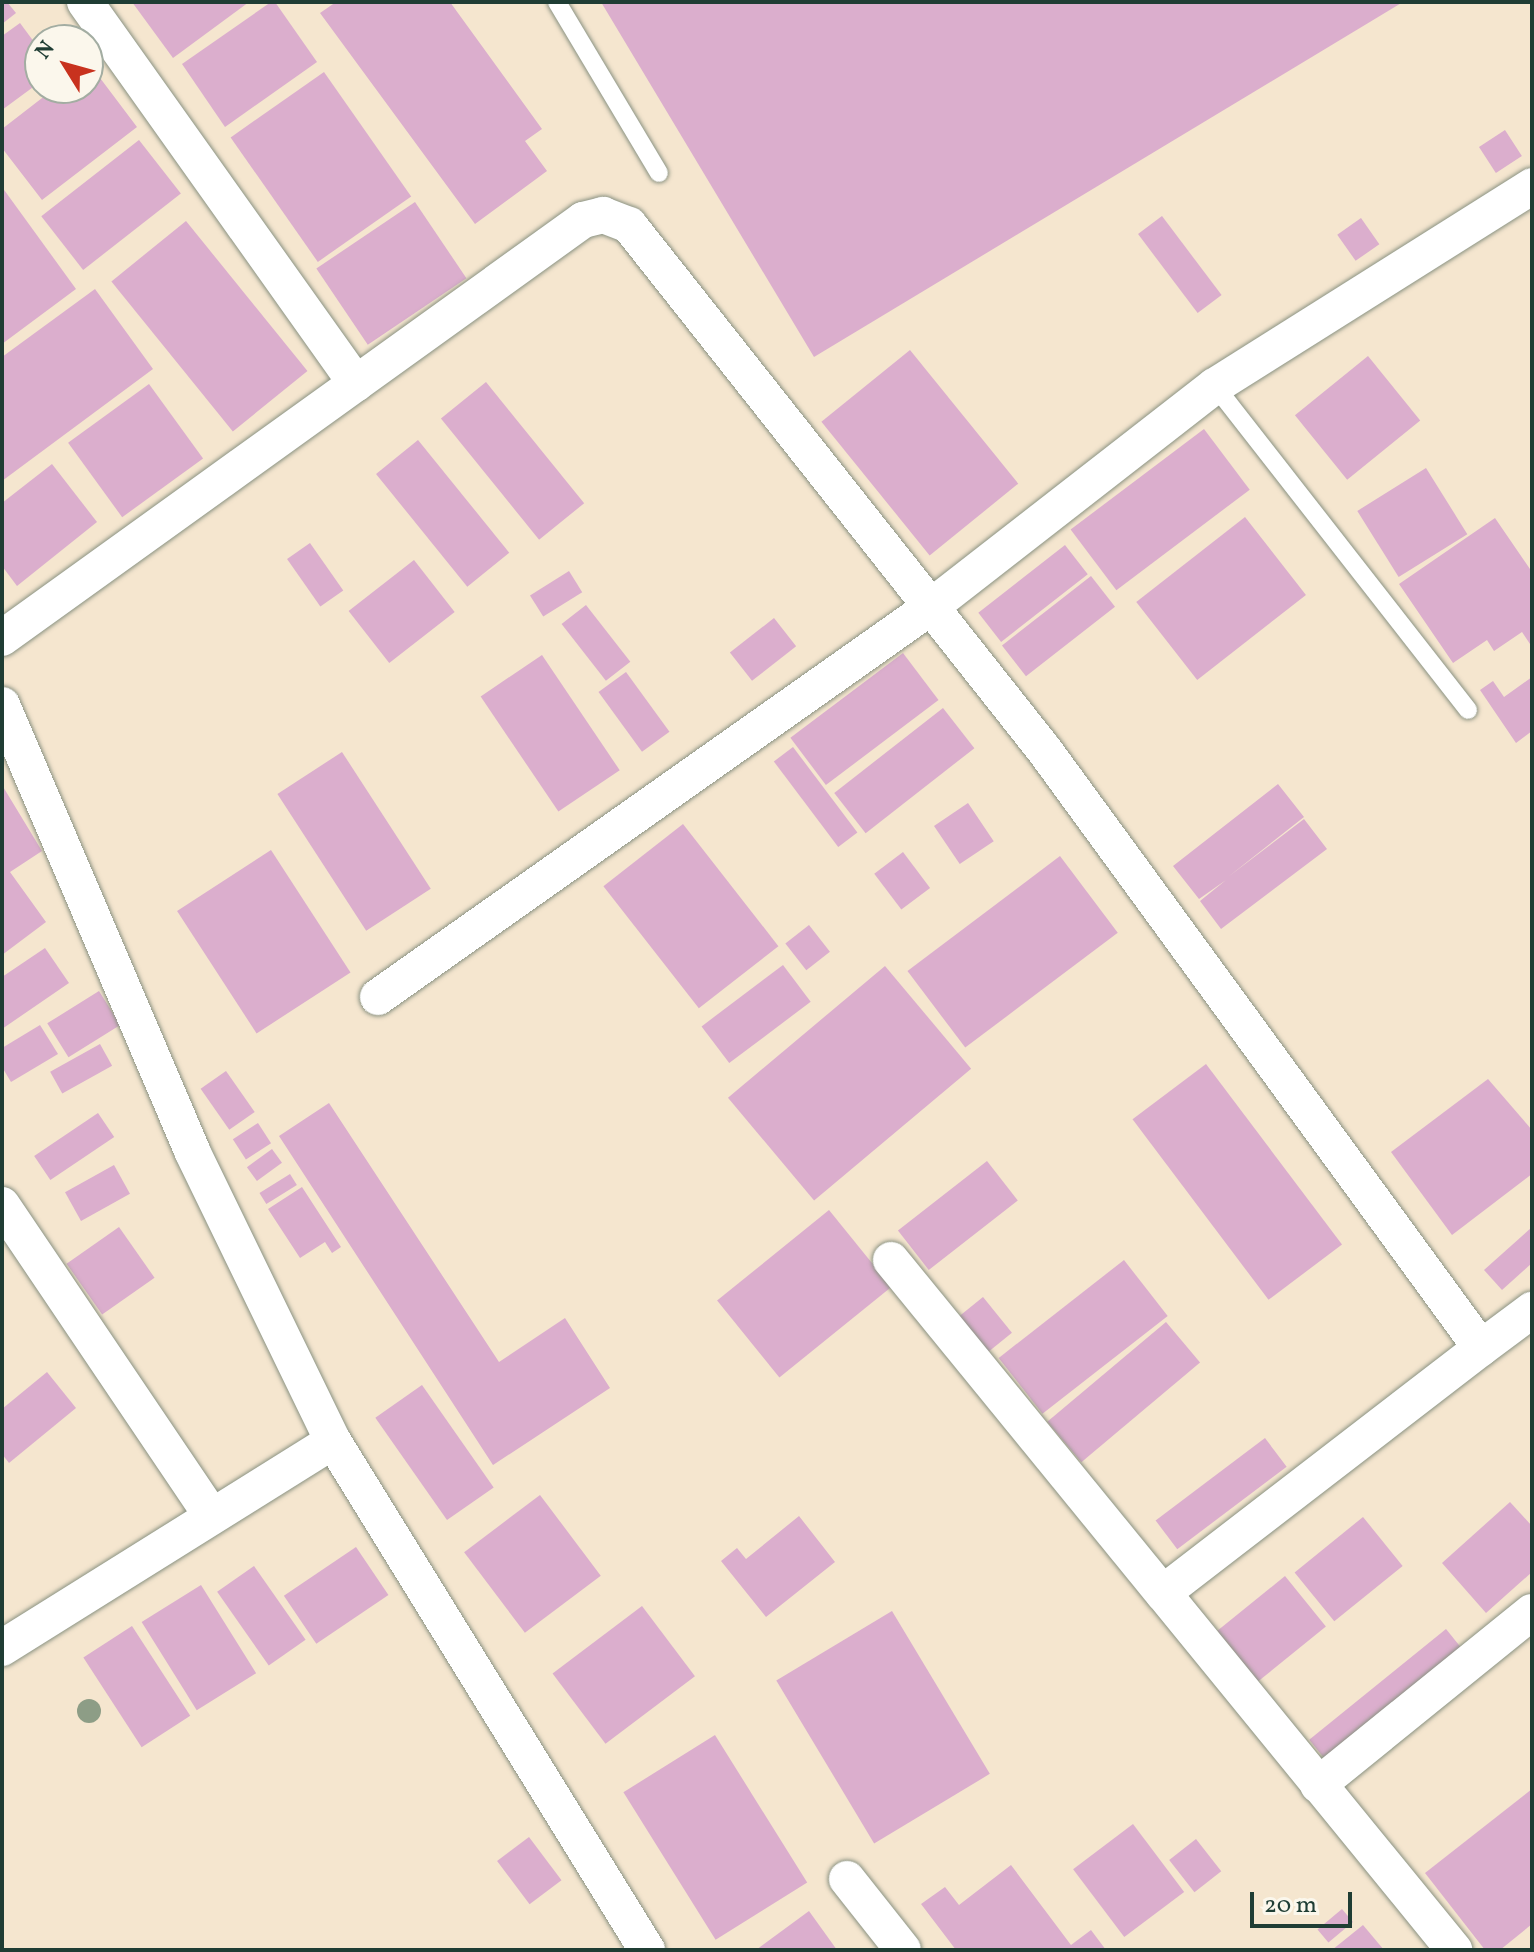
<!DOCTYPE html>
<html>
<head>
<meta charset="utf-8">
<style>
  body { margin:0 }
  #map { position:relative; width:1534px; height:1952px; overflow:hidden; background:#f5e6cf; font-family:Vollkorn,serif }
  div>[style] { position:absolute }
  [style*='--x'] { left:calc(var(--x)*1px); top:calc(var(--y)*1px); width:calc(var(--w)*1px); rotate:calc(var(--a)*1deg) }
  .building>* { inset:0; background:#dbaecd; transform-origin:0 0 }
  .roads { filter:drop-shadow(0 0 2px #8a9282) drop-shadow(0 0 2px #8a9282) }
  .service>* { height:18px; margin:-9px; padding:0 9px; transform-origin:9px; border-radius:9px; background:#fff }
  .minor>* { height:36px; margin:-18px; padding:0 18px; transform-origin:18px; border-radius:18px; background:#fff }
  .trees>* { width:24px; height:24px; margin:-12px; border-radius:50%; background:#8d9d86 }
  span { translate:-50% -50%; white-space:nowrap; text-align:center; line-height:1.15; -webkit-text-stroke:8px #fbf7ec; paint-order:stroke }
  .frame { position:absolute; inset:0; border:4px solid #1f3d34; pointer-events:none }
  .north { position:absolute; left:24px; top:24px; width:80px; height:80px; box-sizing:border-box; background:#fbf7ec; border:2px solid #a3ada2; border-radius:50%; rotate:307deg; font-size:22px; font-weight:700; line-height:32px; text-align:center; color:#1f3d34 }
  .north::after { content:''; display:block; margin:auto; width:28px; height:36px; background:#c8321e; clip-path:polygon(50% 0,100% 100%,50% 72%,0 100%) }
  .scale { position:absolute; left:1250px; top:1892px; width:102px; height:36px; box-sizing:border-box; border:4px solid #1f3d34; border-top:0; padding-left:10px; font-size:24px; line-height:28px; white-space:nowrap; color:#1f3d34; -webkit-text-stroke:6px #fbf7ec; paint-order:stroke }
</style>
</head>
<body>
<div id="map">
  <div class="building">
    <i style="clip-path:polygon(2px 2px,7px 2px,16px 13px,2px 24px)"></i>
    <i style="clip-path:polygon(132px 2px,249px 2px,173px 58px)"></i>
    <i style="clip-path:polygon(271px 2px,275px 2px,317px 62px,225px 127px,182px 64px)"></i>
    <i style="clip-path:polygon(336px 2px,450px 2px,542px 129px,525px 141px,547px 171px,475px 224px,320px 13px)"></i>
    <i style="clip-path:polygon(601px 2px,1403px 2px,814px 357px)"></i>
    <i style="clip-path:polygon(20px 23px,40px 50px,40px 82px,2px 110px,2px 36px)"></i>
    <i style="clip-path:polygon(88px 62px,137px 127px,42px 200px,2px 148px,2px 129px,55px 88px,88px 88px)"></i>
    <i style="left:324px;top:72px;width:152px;height:114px;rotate:55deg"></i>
    <i style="left:1505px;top:130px;width:31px;height:31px;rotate:57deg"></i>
    <i style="left:139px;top:140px;width:68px;height:124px;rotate:52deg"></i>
    <i style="clip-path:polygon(2px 187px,76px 289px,2px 344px)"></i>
    <i style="left:415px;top:202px;width:92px;height:119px;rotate:56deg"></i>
    <i style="left:1162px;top:216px;width:99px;height:30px;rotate:53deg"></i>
    <i style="left:1361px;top:218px;width:32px;height:29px;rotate:55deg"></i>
    <i style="left:186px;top:221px;width:193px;height:96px;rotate:51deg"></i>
    <i style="clip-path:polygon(95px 289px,153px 369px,2px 481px,2px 357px)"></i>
    <i style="left:910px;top:350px;width:172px;height:114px;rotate:51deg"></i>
    <i style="left:1368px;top:356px;width:83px;height:94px;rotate:51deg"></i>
    <i style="left:486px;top:382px;width:156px;height:58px;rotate:51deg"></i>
    <i style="left:149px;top:384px;width:92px;height:100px;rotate:54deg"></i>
    <i style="left:1204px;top:429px;width:76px;height:167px;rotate:53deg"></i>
    <i style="left:418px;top:440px;width:145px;height:54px;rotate:51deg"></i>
    <i style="clip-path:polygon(52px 464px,97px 522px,17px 586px,2px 566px,2px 503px)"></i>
    <i style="left:1426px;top:468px;width:78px;height:81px;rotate:58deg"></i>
    <i style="left:1245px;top:517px;width:99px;height:138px;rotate:52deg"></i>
    <i style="clip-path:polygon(1495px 518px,1532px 572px,1532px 647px,1522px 632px,1494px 651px,1487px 640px,1453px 663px,1399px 584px)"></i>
    <i style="left:310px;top:543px;width:58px;height:28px;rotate:55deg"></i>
    <i style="left:1065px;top:545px;width:37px;height:110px;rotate:52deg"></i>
    <i style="left:414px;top:560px;width:66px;height:83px;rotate:52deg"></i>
    <i style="left:569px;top:571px;width:25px;height:46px;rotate:58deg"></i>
    <i style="left:1091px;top:576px;width:39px;height:113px;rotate:52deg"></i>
    <i style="left:586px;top:605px;width:72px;height:31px;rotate:52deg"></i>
    <i style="left:774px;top:618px;width:36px;height:56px;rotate:52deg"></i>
    <i style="left:903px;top:653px;width:59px;height:141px;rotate:53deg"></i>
    <i style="left:542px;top:655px;width:139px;height:74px;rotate:56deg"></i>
    <i style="left:626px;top:672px;width:74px;height:34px;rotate:54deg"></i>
    <i style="clip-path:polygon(1532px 677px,1532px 731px,1516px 743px,1480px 690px,1493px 681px,1504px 697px)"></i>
    <i style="left:943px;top:708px;width:51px;height:138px;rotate:52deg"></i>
    <i style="left:793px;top:747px;width:107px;height:24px;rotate:53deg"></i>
    <i style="left:342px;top:752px;width:163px;height:77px;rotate:57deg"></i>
    <i style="clip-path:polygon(1278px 784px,1304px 817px,1228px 877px,1304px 819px,1327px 849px,1221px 929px,1200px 901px,1226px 880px,1199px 899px,1173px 866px)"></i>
    <i style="clip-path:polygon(2px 785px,42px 851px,10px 872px,46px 922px,2px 955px)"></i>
    <i style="left:968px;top:803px;width:46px;height:41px;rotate:56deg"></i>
    <i style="left:683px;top:824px;width:155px;height:101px;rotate:52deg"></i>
    <i style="left:271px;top:850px;width:146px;height:112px;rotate:57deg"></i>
    <i style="left:903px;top:852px;width:45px;height:36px;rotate:53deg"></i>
    <i style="left:1060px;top:856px;width:96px;height:191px;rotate:53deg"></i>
    <i style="left:809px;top:925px;width:34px;height:30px;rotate:52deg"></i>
    <i style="clip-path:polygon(45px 948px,69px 983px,2px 1029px,2px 977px)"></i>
    <i style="left:783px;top:965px;width:46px;height:102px;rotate:53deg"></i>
    <i style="left:885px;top:966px;width:134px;height:205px;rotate:50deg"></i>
    <i style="left:99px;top:991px;width:40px;height:61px;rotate:58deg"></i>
    <i style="clip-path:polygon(40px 1025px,58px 1054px,11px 1082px,2px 1067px,2px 1048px)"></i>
    <i style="left:100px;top:1044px;width:25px;height:57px;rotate:61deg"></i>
    <i style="left:1206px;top:1064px;width:226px;height:92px;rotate:53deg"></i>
    <i style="left:226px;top:1071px;width:50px;height:31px;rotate:55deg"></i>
    <i style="clip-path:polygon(1488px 1079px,1532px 1130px,1532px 1174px,1452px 1235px,1391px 1152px)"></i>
    <i style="clip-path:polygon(329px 1103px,499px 1362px,565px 1318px,610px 1388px,493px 1465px,279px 1136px)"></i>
    <i style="left:98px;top:1113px;width:29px;height:77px;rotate:56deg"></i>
    <i style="left:258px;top:1123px;width:24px;height:30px;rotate:57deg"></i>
    <i style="left:272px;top:1149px;width:17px;height:31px;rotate:54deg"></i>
    <i style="left:987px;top:1161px;width:50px;height:113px;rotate:52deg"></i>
    <i style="left:114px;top:1165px;width:33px;height:56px;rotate:61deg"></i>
    <i style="left:290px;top:1174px;width:13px;height:36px;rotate:58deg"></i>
    <i style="clip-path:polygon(302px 1187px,341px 1247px,332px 1253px,325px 1242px,300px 1258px,268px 1209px)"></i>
    <i style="left:829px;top:1210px;width:99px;height:144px;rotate:51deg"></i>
    <i style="left:119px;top:1227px;width:62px;height:64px;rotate:55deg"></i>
    <i style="clip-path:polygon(1532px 1227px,1532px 1263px,1502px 1290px,1484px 1270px)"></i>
    <i style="left:1124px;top:1260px;width:71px;height:159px;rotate:52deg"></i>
    <i style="left:983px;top:1297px;width:46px;height:31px;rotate:51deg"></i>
    <i style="left:1166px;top:1322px;width:53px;height:155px;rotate:50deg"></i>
    <i style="clip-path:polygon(47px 1372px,76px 1408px,9px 1463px,2px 1454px,2px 1409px)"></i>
    <i style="left:422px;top:1385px;width:125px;height:57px;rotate:55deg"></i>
    <i style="left:1265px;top:1438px;width:36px;height:137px;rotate:53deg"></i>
    <i style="left:540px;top:1495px;width:101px;height:95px;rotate:53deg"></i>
    <i style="clip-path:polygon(1510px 1502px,1532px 1526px,1532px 1572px,1486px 1613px,1442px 1563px)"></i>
    <i style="clip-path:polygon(799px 1516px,835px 1562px,766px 1617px,721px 1561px,737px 1548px,746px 1559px)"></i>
    <i style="left:1363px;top:1517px;width:63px;height:88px;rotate:51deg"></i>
    <i style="left:356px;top:1547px;width:58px;height:87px;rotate:56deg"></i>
    <i style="left:254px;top:1566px;width:90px;height:45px;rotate:55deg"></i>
    <i style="left:1285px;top:1576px;width:65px;height:87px;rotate:51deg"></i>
    <i style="left:201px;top:1585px;width:104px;height:70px;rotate:58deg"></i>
    <i style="left:642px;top:1606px;width:88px;height:112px;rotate:53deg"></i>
    <i style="left:892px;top:1611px;width:190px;height:135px;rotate:59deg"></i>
    <i style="left:132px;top:1626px;width:107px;height:58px;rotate:57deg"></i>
    <i style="left:1446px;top:1629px;width:36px;height:176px;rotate:51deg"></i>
    <i style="left:715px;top:1735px;width:174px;height:108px;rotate:58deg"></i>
    <i style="clip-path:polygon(1532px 1789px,1532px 1924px,1500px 1950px,1485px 1950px,1425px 1873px)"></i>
    <i style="left:1133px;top:1824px;width:85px;height:75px;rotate:53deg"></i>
    <i style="left:529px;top:1837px;width:54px;height:40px;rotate:53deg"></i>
    <i style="left:1196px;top:1839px;width:41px;height:34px;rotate:52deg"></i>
    <i style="clip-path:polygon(1011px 1865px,1071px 1945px,1091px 1930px,1106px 1950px,956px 1950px,921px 1904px,945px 1887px,959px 1905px)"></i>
    <i style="left:1342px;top:1909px;width:17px;height:32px;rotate:50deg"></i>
    <i style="clip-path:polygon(809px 1911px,837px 1950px,756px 1950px)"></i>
    <i style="clip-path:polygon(1363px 1925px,1384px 1950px,1332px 1950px)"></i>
  </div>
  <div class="roads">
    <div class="service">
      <i style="--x:557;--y:2;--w:199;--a:59.2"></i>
      <i style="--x:1215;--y:386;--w:411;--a:52"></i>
    </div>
    <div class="minor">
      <i style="--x:85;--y:2;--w:468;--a:54.6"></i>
      <i style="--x:2;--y:638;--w:716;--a:-35.73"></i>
      <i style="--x:583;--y:220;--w:21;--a:-14"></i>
      <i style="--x:603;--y:215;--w:28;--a:21"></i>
      <i style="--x:629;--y:225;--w:671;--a:51.66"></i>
      <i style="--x:1045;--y:751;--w:739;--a:53.86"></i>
      <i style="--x:1481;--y:1348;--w:401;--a:142.4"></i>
      <i style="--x:1163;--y:1593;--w:461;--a:50.8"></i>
      <i style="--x:2;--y:705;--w:485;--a:66.9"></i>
      <i style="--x:192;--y:1151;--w:322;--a:64.1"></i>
      <i style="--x:333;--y:1441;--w:598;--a:58.33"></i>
      <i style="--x:378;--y:997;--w:678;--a:-35.21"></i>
      <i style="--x:932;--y:606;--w:358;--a:-37.9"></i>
      <i style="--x:1215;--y:386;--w:375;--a:-32.2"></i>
      <i style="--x:2;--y:1205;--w:375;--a:56"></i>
      <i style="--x:891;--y:1260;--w:430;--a:50.8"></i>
      <i style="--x:1481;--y:1348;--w:64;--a:-36.7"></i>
      <i style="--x:2;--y:1648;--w:390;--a:-32"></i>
      <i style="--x:1318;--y:1785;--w:275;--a:-39"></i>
      <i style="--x:847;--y:1879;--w:90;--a:51.7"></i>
    </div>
  </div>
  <div class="trees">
    <i style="left:89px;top:1711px"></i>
  </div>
  <div class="frame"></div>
  <div class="north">N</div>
  <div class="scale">20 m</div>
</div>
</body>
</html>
